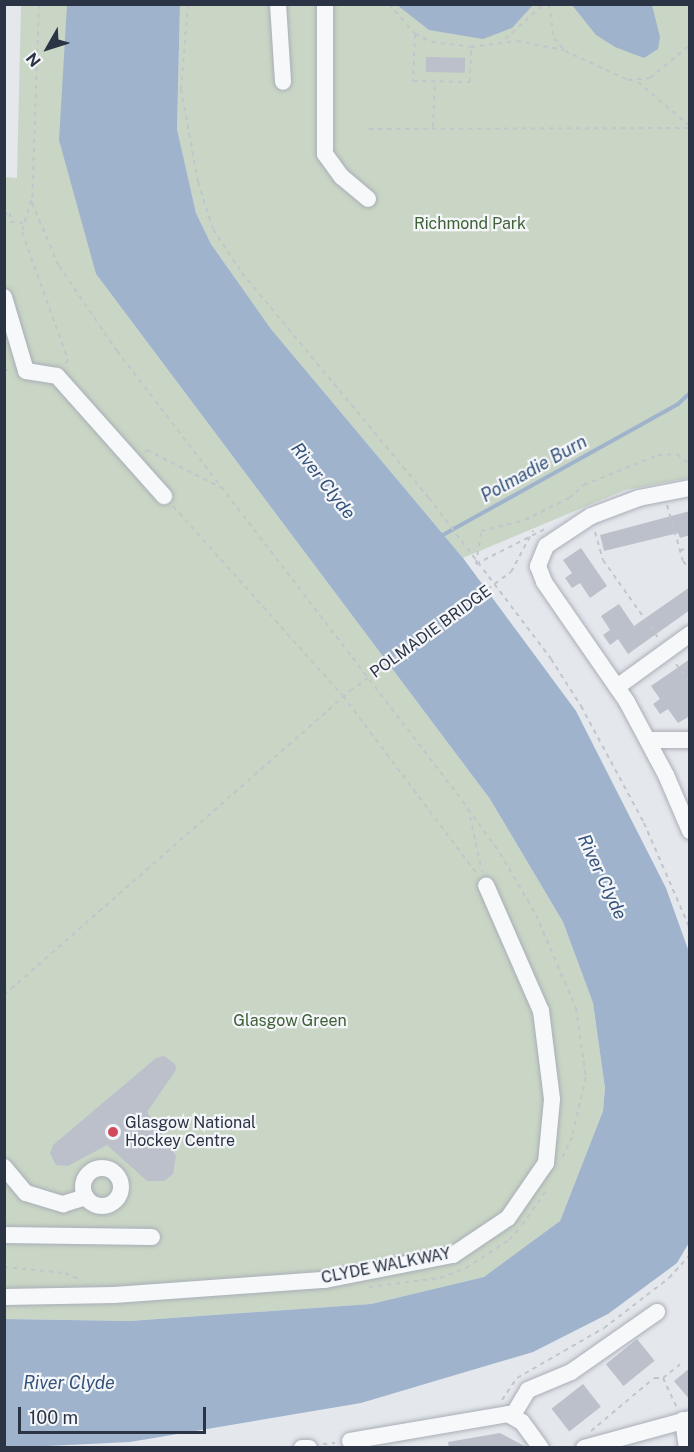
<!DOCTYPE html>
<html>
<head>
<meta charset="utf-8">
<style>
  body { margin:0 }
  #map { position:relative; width:694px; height:1452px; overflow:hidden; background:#e4e7ec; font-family:"Public Sans",sans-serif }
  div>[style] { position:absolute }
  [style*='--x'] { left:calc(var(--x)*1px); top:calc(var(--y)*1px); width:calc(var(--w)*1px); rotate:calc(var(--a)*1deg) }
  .green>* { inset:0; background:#c9d6c5 }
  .water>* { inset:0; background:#9fb4cc }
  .stream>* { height:4px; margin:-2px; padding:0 2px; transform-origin:2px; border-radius:2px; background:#9fb4cc }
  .building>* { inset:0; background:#bbc0ca; transform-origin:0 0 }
  .path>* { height:2px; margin-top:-1px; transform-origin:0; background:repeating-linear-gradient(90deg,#c2c5cb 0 4.5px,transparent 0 9px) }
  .roads { filter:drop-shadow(0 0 2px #a9aeb7) drop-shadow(0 0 2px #a9aeb7) }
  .minor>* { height:16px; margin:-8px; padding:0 8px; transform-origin:8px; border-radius:8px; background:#f7f8fa }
  .minor>.ring { margin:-8px; padding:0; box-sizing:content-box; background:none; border:16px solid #f7f8fa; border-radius:50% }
  .path-bridge>* { height:2px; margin-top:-1px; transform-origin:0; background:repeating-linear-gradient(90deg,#c2c5cb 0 4.5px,transparent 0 9px) }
  .dots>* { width:16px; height:16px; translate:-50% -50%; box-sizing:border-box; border:3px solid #f4f6f9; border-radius:50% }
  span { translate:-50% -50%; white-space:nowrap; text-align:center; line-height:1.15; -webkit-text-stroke:4.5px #f4f6f9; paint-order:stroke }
  .park-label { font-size:16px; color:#3f6138 }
  .street-label { font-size:16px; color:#2b3445 }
  .poi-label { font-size:16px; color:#2b3445 }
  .left { translate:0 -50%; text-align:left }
  .water-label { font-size:18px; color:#34527a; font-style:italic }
  .frame { position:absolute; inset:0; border:6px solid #2b3445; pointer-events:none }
  .north { position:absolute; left:18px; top:18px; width:60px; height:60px; -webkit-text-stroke:4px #f4f6f9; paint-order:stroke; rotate:231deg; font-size:16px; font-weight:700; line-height:24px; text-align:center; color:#2b3445 }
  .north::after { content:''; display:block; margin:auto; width:21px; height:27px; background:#2b3445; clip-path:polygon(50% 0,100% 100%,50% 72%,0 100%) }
  .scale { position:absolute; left:18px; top:1407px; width:188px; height:27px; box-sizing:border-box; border:3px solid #2b3445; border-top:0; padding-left:8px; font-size:18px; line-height:21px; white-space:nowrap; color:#2b3445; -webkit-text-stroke:4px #f4f6f9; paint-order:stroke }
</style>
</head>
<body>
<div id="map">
  <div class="green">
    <i style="clip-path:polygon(67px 4px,96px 274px,490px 799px,563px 922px,593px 1003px,605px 1088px,603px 1111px,560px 1221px,485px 1277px,371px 1304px,130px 1321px,5px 1319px,4px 177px,17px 178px,21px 5px)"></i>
    <i style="clip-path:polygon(180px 5px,689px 5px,689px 478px,625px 490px,463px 558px,271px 329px,211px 244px,196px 213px,177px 129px)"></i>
  </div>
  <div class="water">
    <i style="clip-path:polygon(67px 5px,180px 5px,177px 129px,196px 213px,211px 244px,271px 329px,463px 558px,576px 711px,666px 888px,689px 952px,690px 1241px,677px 1263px,608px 1314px,533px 1352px,361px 1403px,130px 1442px,5px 1448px,5px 1319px,130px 1321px,371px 1304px,484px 1277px,560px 1221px,603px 1111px,605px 1088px,593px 1003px,563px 922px,490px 799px,96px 274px,59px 140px)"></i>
    <i style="clip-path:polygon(397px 5px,533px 5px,512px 28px,483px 39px,429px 30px)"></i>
    <i style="clip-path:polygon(572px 5px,652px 5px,660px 37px,658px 49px,644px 58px,615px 47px,596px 35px)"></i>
  </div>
  <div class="stream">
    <i style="--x:441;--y:536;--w:271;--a:-29.1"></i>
    <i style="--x:678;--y:404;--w:16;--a:-43"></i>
  </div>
  <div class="building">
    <i style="left:426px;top:57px;width:39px;height:15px;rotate:1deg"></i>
    <i style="clip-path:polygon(690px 511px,690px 535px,680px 538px,678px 533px,604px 551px,600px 535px)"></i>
    <i style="clip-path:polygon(581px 548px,607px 586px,590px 598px,580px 583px,572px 588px,565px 578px,572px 573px,563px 560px)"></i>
    <i style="clip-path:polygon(690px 587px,690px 610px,628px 654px,618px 639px,610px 645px,603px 635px,610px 630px,601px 616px,619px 604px,634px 626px)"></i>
    <i style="clip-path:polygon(690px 659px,690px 716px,678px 723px,668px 709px,660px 714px,653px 704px,660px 699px,651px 686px)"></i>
    <i style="clip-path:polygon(164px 1056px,175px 1064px,176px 1070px,147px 1112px,176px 1156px,173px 1174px,164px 1181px,147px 1181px,107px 1145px,68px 1166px,56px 1165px,50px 1153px,53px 1145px,156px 1058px)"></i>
    <i style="left:637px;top:1339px;width:28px;height:40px;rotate:51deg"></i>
    <i style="clip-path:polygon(690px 1368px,690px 1400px,674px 1381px)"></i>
    <i style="left:583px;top:1384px;width:29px;height:40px;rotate:52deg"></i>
    <i style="clip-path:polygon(500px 1433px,528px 1448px,449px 1448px,448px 1442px)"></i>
  </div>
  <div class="path">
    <i style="--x:39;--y:4;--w:199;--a:92"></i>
    <i style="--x:32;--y:203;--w:69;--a:66.8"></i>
    <i style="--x:59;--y:266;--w:103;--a:55.7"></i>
    <i style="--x:117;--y:351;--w:576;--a:52.47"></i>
    <i style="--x:468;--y:808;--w:65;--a:77.5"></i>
    <i style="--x:188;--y:4;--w:85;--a:94.7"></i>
    <i style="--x:181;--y:89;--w:95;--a:79.6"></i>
    <i style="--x:198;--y:182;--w:49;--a:72.3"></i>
    <i style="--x:213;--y:229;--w:53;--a:56.6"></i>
    <i style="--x:242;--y:273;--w:293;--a:50.3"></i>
    <i style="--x:429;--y:498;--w:202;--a:52.8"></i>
    <i style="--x:551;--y:659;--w:56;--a:57.4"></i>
    <i style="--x:581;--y:706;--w:133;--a:61.7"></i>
    <i style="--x:644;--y:823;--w:116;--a:66.5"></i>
    <i style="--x:389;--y:4;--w:40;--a:49"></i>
    <i style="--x:415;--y:34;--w:19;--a:25"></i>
    <i style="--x:432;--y:42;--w:39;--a:7"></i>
    <i style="--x:471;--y:47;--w:46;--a:-7.4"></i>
    <i style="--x:517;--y:41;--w:48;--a:10.8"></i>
    <i style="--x:549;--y:4;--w:34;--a:82"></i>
    <i style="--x:554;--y:38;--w:17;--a:50"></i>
    <i style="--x:565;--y:51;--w:69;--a:24.7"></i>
    <i style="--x:628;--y:80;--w:22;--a:-5"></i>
    <i style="--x:650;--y:78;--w:52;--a:-39.5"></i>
    <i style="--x:415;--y:34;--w:47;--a:92.4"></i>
    <i style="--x:413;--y:81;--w:57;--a:1"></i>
    <i style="--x:470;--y:82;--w:35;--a:-88"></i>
    <i style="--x:505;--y:39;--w:52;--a:-41.9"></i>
    <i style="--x:638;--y:82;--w:68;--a:40.2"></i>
    <i style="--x:433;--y:127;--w:45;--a:-87.5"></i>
    <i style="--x:369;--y:129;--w:321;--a:-0.2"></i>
    <i style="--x:31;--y:200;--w:33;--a:106"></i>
    <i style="--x:22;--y:232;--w:136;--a:70.2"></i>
    <i style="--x:68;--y:360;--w:5;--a:127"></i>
    <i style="--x:4;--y:214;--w:6;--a:-9"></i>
    <i style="--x:10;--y:213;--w:9;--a:90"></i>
    <i style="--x:10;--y:222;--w:14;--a:4"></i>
    <i style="--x:4;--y:370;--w:7;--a:0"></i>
    <i style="--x:145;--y:452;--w:3;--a:-45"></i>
    <i style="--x:147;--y:450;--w:84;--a:26.9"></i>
    <i style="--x:667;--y:505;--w:58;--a:74.1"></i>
    <i style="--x:683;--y:561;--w:11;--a:52"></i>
    <i style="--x:173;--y:506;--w:255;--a:48.2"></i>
    <i style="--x:343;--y:696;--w:223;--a:53"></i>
    <i style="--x:595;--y:532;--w:29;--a:74"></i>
    <i style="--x:603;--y:560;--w:97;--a:54.7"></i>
    <i style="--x:680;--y:551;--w:11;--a:-27"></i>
    <i style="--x:476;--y:564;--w:33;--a:-81"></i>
    <i style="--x:481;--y:531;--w:45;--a:-14"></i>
    <i style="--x:525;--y:520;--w:49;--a:-26.6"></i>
    <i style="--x:569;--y:498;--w:20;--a:-41"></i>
    <i style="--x:584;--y:485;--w:80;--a:-22.1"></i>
    <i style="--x:658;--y:455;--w:19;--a:-3"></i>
    <i style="--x:677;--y:454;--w:16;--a:38"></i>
    <i style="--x:476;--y:564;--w:77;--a:-26.9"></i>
    <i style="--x:511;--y:572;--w:47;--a:-61.8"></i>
    <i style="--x:676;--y:664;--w:24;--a:54"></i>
    <i style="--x:468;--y:809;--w:54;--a:54"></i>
    <i style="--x:500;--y:853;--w:72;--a:59.9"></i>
    <i style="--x:536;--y:915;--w:101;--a:66.7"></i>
    <i style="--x:576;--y:1008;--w:70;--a:81.8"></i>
    <i style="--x:586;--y:1077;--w:62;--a:103.1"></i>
    <i style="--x:572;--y:1137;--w:26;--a:115"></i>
    <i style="--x:4;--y:995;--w:461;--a:-41.3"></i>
    <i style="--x:522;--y:1225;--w:45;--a:-54.9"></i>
    <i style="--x:4;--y:1267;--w:61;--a:5.6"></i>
    <i style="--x:65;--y:1273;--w:17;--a:24"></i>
    <i style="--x:369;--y:1287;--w:72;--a:-7.2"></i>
    <i style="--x:440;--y:1278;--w:28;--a:-21"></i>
    <i style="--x:466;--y:1268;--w:51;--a:-33.1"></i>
    <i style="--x:509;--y:1240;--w:15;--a:-48"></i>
    <i style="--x:663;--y:1378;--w:33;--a:65"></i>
    <i style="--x:502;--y:1400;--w:27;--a:-56"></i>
    <i style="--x:517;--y:1378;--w:100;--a:-29.9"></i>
    <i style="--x:604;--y:1328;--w:82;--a:-37.6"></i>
    <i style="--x:669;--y:1278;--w:31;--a:-48"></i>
    <i style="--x:591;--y:1431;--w:82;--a:-40.1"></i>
    <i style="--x:654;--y:1378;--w:9;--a:0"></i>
    <i style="--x:663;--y:1378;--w:22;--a:-39"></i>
    <i style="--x:323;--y:1444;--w:12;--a:-5"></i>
  </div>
  <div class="roads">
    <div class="minor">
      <i style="--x:278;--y:4;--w:78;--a:86.3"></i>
      <i style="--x:325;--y:4;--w:150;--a:90"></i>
      <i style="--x:325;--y:154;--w:29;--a:54"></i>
      <i style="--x:342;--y:177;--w:34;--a:40"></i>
      <i style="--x:4;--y:297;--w:77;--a:73.4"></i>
      <i style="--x:26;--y:371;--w:31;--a:9"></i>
      <i style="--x:57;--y:376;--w:161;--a:48.3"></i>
      <i style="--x:690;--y:488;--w:52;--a:168.9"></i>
      <i style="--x:639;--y:498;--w:51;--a:159.4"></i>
      <i style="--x:591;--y:516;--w:54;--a:146.3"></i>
      <i style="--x:546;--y:546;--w:22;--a:112"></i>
      <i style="--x:538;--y:566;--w:17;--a:69"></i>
      <i style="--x:544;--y:582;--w:146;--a:55.3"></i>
      <i style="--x:627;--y:702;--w:83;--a:61.9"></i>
      <i style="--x:666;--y:775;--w:61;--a:66.8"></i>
      <i style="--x:617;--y:687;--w:90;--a:-36"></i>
      <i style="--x:648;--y:740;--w:42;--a:0"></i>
      <i style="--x:4;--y:1167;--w:34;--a:50"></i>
      <i style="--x:26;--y:1193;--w:39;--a:17"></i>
      <i style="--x:63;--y:1204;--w:24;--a:-17"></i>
      <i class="ring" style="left:83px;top:1168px;width:22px;height:22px"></i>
      <i style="--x:4;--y:1235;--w:148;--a:0.8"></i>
      <i style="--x:4;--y:1297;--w:110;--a:-1"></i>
      <i style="--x:114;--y:1295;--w:212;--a:-4.1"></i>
      <i style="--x:325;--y:1280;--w:130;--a:-11.1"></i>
      <i style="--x:453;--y:1255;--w:66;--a:-33.9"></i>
      <i style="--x:508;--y:1218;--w:67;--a:-55.4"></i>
      <i style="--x:546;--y:1163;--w:64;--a:-84.6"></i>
      <i style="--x:552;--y:1099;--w:89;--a:-97.1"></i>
      <i style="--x:541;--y:1011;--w:137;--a:-113.6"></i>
      <i style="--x:513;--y:1415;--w:29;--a:-59"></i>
      <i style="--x:528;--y:1390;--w:47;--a:-22.7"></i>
      <i style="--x:571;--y:1372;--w:105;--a:-34.9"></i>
      <i style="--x:683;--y:1420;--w:28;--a:82"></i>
      <i style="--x:350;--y:1441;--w:160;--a:-9.7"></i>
      <i style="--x:508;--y:1414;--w:16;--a:30"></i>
      <i style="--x:522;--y:1422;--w:32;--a:54"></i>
      <i style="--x:302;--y:1448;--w:7;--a:0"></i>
      <i style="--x:584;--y:1448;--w:110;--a:-15.3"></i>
    </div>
  </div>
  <div class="path-bridge">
    <i style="--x:350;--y:691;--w:200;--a:-36.5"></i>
  </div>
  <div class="dots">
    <i style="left:113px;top:1132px;background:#d1495b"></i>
  </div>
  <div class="park-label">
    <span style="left:470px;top:224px">Richmond Park</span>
    <span style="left:290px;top:1021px">Glasgow Green</span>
  </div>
  <div class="street-label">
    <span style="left:431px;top:632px;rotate:-36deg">POLMADIE BRIDGE</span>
    <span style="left:386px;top:1266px;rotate:-11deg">CLYDE WALKWAY</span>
  </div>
  <div class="poi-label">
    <span class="left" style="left:125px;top:1132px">Glasgow National<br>Hockey Centre</span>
  </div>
  <div class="water-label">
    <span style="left:534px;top:469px;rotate:-29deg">Polmadie Burn</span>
    <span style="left:323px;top:481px;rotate:52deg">River Clyde</span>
    <span style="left:602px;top:877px;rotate:65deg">River Clyde</span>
    <span style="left:69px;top:1383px">River Clyde</span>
  </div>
  <div class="frame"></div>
  <div class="north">N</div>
  <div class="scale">100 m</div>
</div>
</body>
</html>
